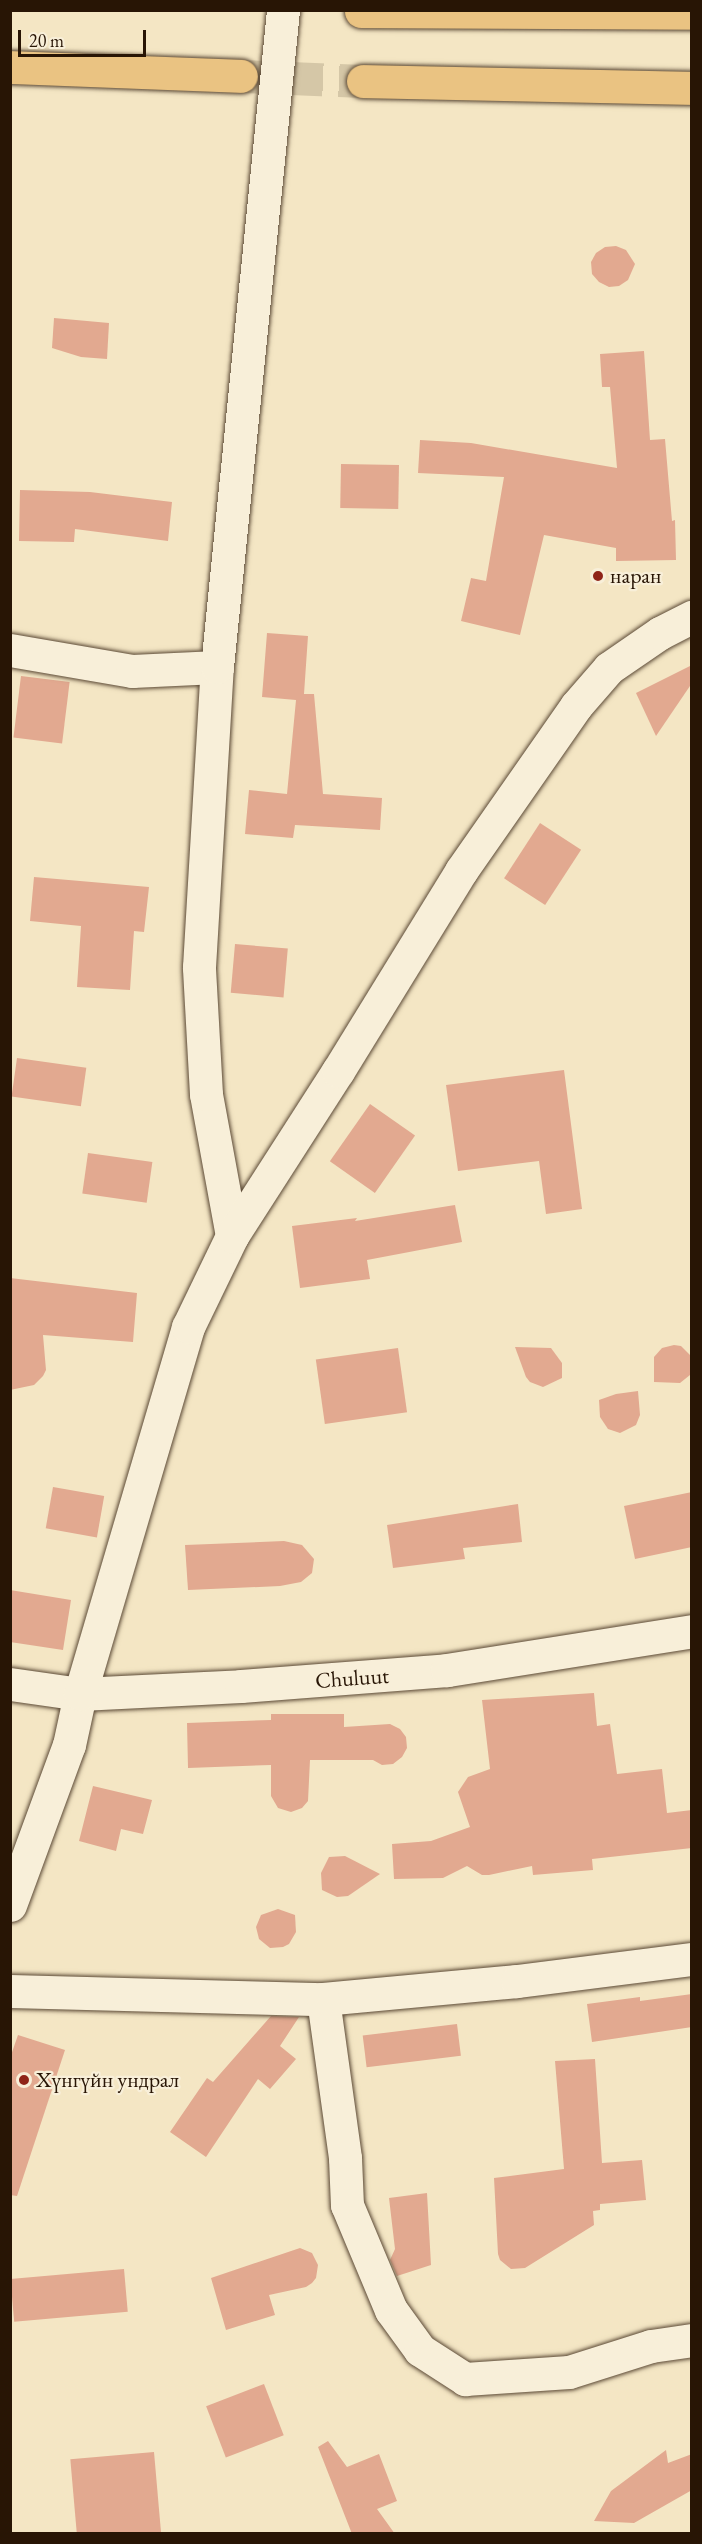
<!DOCTYPE html>
<html>
<head>
<meta charset="utf-8">
<style>
  body { margin:0 }
  #map { position:relative; width:702px; height:2544px; overflow:hidden; background:#f4e6c4; font-family:"EB Garamond",serif }
  div>[style] { position:absolute }
  [style*='--x'] { left:calc(var(--x)*1px); top:calc(var(--y)*1px); width:calc(var(--w)*1px); rotate:calc(var(--a)*1deg) }
  .building>* { inset:0; background:#e2a990; transform-origin:0 0 }
  .major-tunnel>* { height:33px; margin-top:-16.5px; transform-origin:0; background:repeating-linear-gradient(90deg,#d5c7a7 0 33px,transparent 0 49px) }
  .roads { filter:drop-shadow(0 0 2px #5b4935) drop-shadow(0 0 2px #5b4935) }
  .minor>* { height:33px; margin:-16.5px; padding:0 16.5px; transform-origin:16.5px; border-radius:16.5px; background:#f8efd9 }
  .major>* { height:33px; margin:-16.5px; padding:0 16.5px; transform-origin:16.5px; border-radius:16.5px; background:#eac382 }
  .dots>* { width:16px; height:16px; translate:-50% -50%; box-sizing:border-box; border:3px solid #f8efd9; border-radius:50% }
  span { translate:-50% -50%; white-space:nowrap; text-align:center; line-height:1.15; -webkit-text-stroke:4.5px #f8efd9; paint-order:stroke }
  .poi-label { font-size:22px; color:#281505 }
  .left { translate:0 -50%; text-align:left }
  .street-label { font-size:22px; color:#281505 }
  .frame { position:absolute; inset:0; border:12px solid #281505; pointer-events:none }
  .scale { position:absolute; left:18px; top:30px; width:128px; height:27px; box-sizing:border-box; border:3px solid #281505; border-top:0; padding-left:8px; font-size:18px; line-height:21px; white-space:nowrap; color:#281505; -webkit-text-stroke:4px #f8efd9; paint-order:stroke }
</style>
</head>
<body>
<div id="map">
  <div class="building">
    <i style="clip-path:polygon(616px 246px,626px 250px,635px 264px,628px 280px,619px 286px,609px 287px,599px 282px,592px 274px,591px 262px,596px 253px,605px 247px)"></i>
    <i style="clip-path:polygon(54px 318px,109px 323px,107px 359px,81px 357px,52px 348px)"></i>
    <i style="clip-path:polygon(644px 351px,650px 440px,665px 439px,672px 521px,675px 520px,676px 560px,616px 561px,616px 548px,544px 535px,520px 635px,461px 621px,471px 578px,486px 581px,504px 477px,418px 473px,420px 440px,471px 443px,617px 468px,610px 387px,602px 387px,600px 354px)"></i>
    <i style="left:341px;top:464px;width:58px;height:44px;rotate:1deg"></i>
    <i style="clip-path:polygon(20px 490px,90px 492px,172px 502px,168px 541px,75px 529px,74px 542px,19px 541px)"></i>
    <i style="clip-path:polygon(267px 633px,308px 636px,304px 694px,314px 694px,323px 794px,382px 798px,380px 830px,295px 825px,293px 838px,245px 834px,249px 790px,287px 794px,296px 700px,262px 697px)"></i>
    <i style="clip-path:polygon(692px 665px,692px 683px,656px 736px,636px 693px)"></i>
    <i style="left:21px;top:676px;width:49px;height:62px;rotate:7deg"></i>
    <i style="left:540px;top:823px;width:49px;height:66px;rotate:33deg"></i>
    <i style="clip-path:polygon(34px 877px,149px 887px,144px 932px,134px 931px,130px 990px,77px 987px,81px 926px,30px 921px)"></i>
    <i style="left:235px;top:944px;width:53px;height:49px;rotate:5deg"></i>
    <i style="left:17px;top:1058px;width:70px;height:39px;rotate:8deg"></i>
    <i style="clip-path:polygon(564px 1070px,582px 1209px,546px 1214px,539px 1161px,458px 1171px,446px 1085px)"></i>
    <i style="left:370px;top:1104px;width:55px;height:70px;rotate:35deg"></i>
    <i style="left:88px;top:1153px;width:65px;height:41px;rotate:8deg"></i>
    <i style="clip-path:polygon(455px 1205px,462px 1242px,367px 1260px,370px 1279px,300px 1288px,292px 1226px,357px 1218px,355px 1221px)"></i>
    <i style="clip-path:polygon(10px 1278px,137px 1293px,133px 1342px,43px 1335px,46px 1370px,43px 1376px,34px 1385px,10px 1390px)"></i>
    <i style="clip-path:polygon(674px 1345px,681px 1346px,690px 1355px,690px 1375px,680px 1383px,654px 1382px,654px 1357px,662px 1348px)"></i>
    <i style="clip-path:polygon(515px 1347px,551px 1348px,562px 1363px,562px 1378px,543px 1387px,530px 1382px,526px 1377px)"></i>
    <i style="left:398px;top:1348px;width:65px;height:83px;rotate:82deg"></i>
    <i style="clip-path:polygon(638px 1391px,640px 1415px,636px 1425px,620px 1433px,608px 1429px,600px 1417px,599px 1400px,616px 1394px)"></i>
    <i style="left:53px;top:1487px;width:52px;height:42px;rotate:10deg"></i>
    <i style="clip-path:polygon(692px 1492px,692px 1547px,635px 1559px,624px 1506px)"></i>
    <i style="clip-path:polygon(518px 1504px,522px 1542px,463px 1548px,465px 1559px,393px 1568px,387px 1525px)"></i>
    <i style="clip-path:polygon(284px 1541px,302px 1545px,314px 1559px,312px 1573px,301px 1582px,280px 1586px,188px 1590px,185px 1545px)"></i>
    <i style="clip-path:polygon(10px 1590px,71px 1600px,63px 1650px,10px 1642px)"></i>
    <i style="clip-path:polygon(594px 1693px,597px 1726px,610px 1724px,617px 1774px,662px 1769px,667px 1813px,692px 1810px,692px 1848px,592px 1859px,593px 1870px,533px 1875px,532px 1866px,489px 1875px,482px 1875px,467px 1866px,443px 1878px,394px 1879px,392px 1844px,431px 1841px,470px 1827px,458px 1792px,468px 1777px,490px 1769px,482px 1700px)"></i>
    <i style="clip-path:polygon(271px 1714px,344px 1714px,344px 1727px,390px 1724px,400px 1729px,406px 1737px,407px 1748px,402px 1757px,393px 1764px,382px 1765px,373px 1760px,310px 1760px,308px 1801px,302px 1808px,291px 1812px,278px 1808px,271px 1796px,271px 1765px,188px 1768px,187px 1723px,271px 1720px)"></i>
    <i style="clip-path:polygon(93px 1786px,152px 1800px,143px 1834px,121px 1829px,116px 1851px,79px 1841px)"></i>
    <i style="clip-path:polygon(345px 1856px,380px 1874px,348px 1896px,337px 1897px,322px 1890px,321px 1873px,329px 1857px)"></i>
    <i style="clip-path:polygon(278px 1909px,295px 1915px,296px 1932px,289px 1944px,283px 1947px,270px 1948px,259px 1939px,256px 1927px,261px 1915px)"></i>
    <i style="clip-path:polygon(692px 1994px,692px 2027px,592px 2042px,587px 2004px,640px 1997px,640px 2001px)"></i>
    <i style="clip-path:polygon(271px 2016px,299px 2017px,280px 2046px,296px 2059px,270px 2089px,258px 2079px,206px 2157px,170px 2132px,207px 2078px,213px 2082px)"></i>
    <i style="left:457px;top:2024px;width:32px;height:95px;rotate:83deg"></i>
    <i style="clip-path:polygon(18px 2035px,65px 2050px,17px 2196px,10px 2195px,10px 2058px)"></i>
    <i style="clip-path:polygon(595px 2059px,602px 2163px,642px 2160px,646px 2200px,600px 2204px,600px 2210px,593px 2211px,594px 2225px,525px 2268px,511px 2269px,500px 2260px,498px 2254px,494px 2178px,564px 2169px,555px 2061px)"></i>
    <i style="clip-path:polygon(427px 2193px,431px 2265px,397px 2276px,390px 2260px,395px 2249px,389px 2198px)"></i>
    <i style="clip-path:polygon(300px 2248px,312px 2253px,318px 2265px,316px 2278px,312px 2283px,306px 2287px,269px 2295px,275px 2315px,226px 2330px,211px 2278px)"></i>
    <i style="left:124px;top:2269px;width:43px;height:114px;rotate:85deg"></i>
    <i style="left:264px;top:2384px;width:55px;height:62px;rotate:69deg"></i>
    <i style="clip-path:polygon(328px 2441px,347px 2467px,379px 2454px,397px 2501px,377px 2509px,395px 2534px,352px 2534px,318px 2447px)"></i>
    <i style="clip-path:polygon(666px 2450px,668px 2463px,692px 2454px,692px 2490px,634px 2523px,594px 2521px,611px 2491px)"></i>
    <i style="left:154px;top:2452px;width:82px;height:84px;rotate:85deg"></i>
  </div>
  <div class="major-tunnel">
    <i style="--x:241;--y:76;--w:122;--a:2.3"></i>
  </div>
  <div class="roads">
    <div class="minor">
      <i style="--x:10;--y:650;--w:124;--a:9.8"></i>
      <i style="--x:132;--y:671;--w:85;--a:-2.7"></i>
      <i style="--x:232;--y:1236;--w:144;--a:-100.4"></i>
      <i style="--x:206;--y:1094;--w:127;--a:-93.2"></i>
      <i style="--x:199;--y:967;--w:301;--a:-86.6"></i>
      <i style="--x:217;--y:667;--w:660;--a:-84.26"></i>
      <i style="--x:10;--y:1684;--w:71;--a:8.1"></i>
      <i style="--x:80;--y:1694;--w:161;--a:-2.8"></i>
      <i style="--x:241;--y:1686;--w:207;--a:-4.4"></i>
      <i style="--x:447;--y:1670;--w:248;--a:-9"></i>
      <i style="--x:10;--y:1905;--w:171;--a:-69.8"></i>
      <i style="--x:69;--y:1745;--w:52;--a:-77.8"></i>
      <i style="--x:80;--y:1694;--w:383;--a:-73.6"></i>
      <i style="--x:188;--y:1327;--w:101;--a:-64.2"></i>
      <i style="--x:232;--y:1236;--w:196;--a:-57.3"></i>
      <i style="--x:338;--y:1071;--w:235;--a:-58.4"></i>
      <i style="--x:461;--y:871;--w:201;--a:-55.1"></i>
      <i style="--x:576;--y:706;--w:50;--a:-49"></i>
      <i style="--x:609;--y:668;--w:62;--a:-34.5"></i>
      <i style="--x:660;--y:633;--w:36;--a:-27"></i>
      <i style="--x:10;--y:1991;--w:313;--a:1.5"></i>
      <i style="--x:323;--y:1999;--w:195;--a:-5.3"></i>
      <i style="--x:517;--y:1981;--w:176;--a:-7.2"></i>
      <i style="--x:323;--y:1999;--w:161;--a:82.1"></i>
      <i style="--x:345;--y:2158;--w:47;--a:87.6"></i>
      <i style="--x:347;--y:2205;--w:114;--a:67.3"></i>
      <i style="--x:391;--y:2310;--w:49;--a:54.1"></i>
      <i style="--x:420;--y:2350;--w:54;--a:32.8"></i>
      <i style="--x:465;--y:2379;--w:104;--a:-3.9"></i>
      <i style="--x:569;--y:2372;--w:86;--a:-17.6"></i>
      <i style="--x:651;--y:2346;--w:41;--a:-8.3"></i>
    </div>
    <div class="major">
      <i style="--x:361;--y:11;--w:331;--a:0.3"></i>
      <i style="--x:10;--y:67;--w:231;--a:2.2"></i>
      <i style="--x:363;--y:81;--w:329;--a:1.2"></i>
    </div>
  </div>
  <div class="dots">
    <i style="left:598px;top:576px;background:#8f2418"></i>
    <i style="left:24px;top:2080px;background:#8f2418"></i>
  </div>
  <div class="poi-label">
    <span class="left" style="left:610px;top:576px">наран</span>
    <span class="left" style="left:36px;top:2080px">Хүнгүйн ундрал</span>
  </div>
  <div class="street-label">
    <span style="left:352px;top:1678px;rotate:-4deg">Chuluut</span>
  </div>
  <div class="frame"></div>
  <div class="scale">20 m</div>
</div>
</body>
</html>
